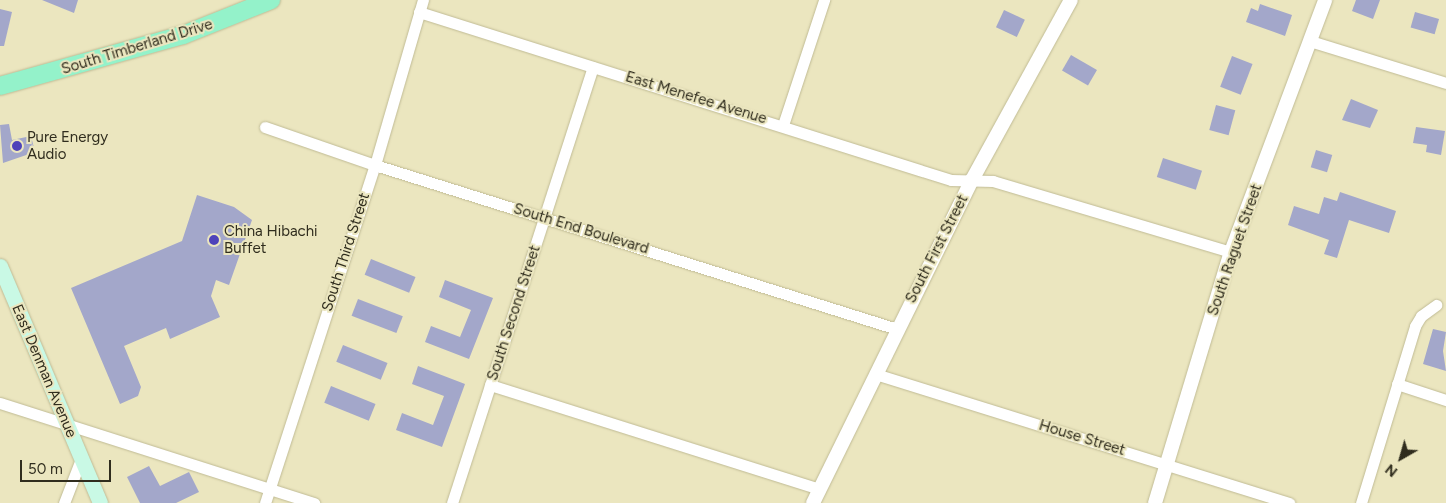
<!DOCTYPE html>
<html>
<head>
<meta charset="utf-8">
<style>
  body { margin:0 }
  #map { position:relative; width:1446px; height:503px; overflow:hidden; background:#ebe6bf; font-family:Figtree,sans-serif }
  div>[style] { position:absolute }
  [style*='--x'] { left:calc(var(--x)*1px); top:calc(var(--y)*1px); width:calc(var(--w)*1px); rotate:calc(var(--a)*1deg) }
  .building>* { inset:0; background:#a3a7ca; transform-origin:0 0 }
  .roads { filter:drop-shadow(0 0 1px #c0bb95) drop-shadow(0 0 1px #c0bb95) }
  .minor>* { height:11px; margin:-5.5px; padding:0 5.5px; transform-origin:5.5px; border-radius:5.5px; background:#fff }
  .tertiary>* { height:14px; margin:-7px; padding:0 7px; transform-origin:7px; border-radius:7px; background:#fff }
  .secondary>* { height:15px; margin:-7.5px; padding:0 7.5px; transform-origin:7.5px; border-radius:7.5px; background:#c9f9e5 }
  .primary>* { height:18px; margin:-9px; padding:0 9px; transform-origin:9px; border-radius:9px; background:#94f2ca }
  .dots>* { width:14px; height:14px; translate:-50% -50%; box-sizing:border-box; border:2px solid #ebe6bf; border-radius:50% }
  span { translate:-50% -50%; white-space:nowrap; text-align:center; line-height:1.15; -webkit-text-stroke:4px #ebe6bf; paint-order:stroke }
  .street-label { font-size:15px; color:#302d1e }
  .poi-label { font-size:15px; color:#302d1e }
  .left { translate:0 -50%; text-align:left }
  .north { position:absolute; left:1376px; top:433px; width:50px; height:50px; -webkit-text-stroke:4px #ebe6bf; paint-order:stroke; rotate:218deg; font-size:14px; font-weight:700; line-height:20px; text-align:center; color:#302d1e }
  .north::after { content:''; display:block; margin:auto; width:18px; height:22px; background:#302d1e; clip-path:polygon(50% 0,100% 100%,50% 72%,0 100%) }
  .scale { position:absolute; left:20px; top:460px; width:91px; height:22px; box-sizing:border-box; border:2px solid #302d1e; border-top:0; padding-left:6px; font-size:15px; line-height:18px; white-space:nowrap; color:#302d1e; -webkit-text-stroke:4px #ebe6bf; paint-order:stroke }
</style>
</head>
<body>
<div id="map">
  <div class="building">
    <i style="clip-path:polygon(42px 0,78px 0,74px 13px)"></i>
    <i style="clip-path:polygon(1356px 0,1380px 0,1373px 19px,1352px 11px)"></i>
    <i style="clip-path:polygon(1260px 4px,1292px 15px,1285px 36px,1246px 22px,1251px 8px,1258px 11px)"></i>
    <i style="clip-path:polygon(0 9px,12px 12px,4px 46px,0 46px)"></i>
    <i style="left:1004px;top:10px;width:23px;height:19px;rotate:25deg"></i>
    <i style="left:1415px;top:12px;width:25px;height:16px;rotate:16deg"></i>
    <i style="left:1071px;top:55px;width:30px;height:18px;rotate:30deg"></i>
    <i style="left:1232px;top:56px;width:22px;height:33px;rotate:21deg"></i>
    <i style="clip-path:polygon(1351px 99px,1378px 110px,1370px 128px,1342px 120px)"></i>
    <i style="left:1216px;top:105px;width:20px;height:26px;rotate:15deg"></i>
    <i style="clip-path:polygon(9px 124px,12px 140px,31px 136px,35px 152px,3px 163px,0 125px)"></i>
    <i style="clip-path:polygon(1416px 127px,1445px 131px,1441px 155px,1426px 152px,1427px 145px,1413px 143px)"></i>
    <i style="left:1316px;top:150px;width:17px;height:18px;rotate:17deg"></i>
    <i style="left:1163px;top:158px;width:41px;height:20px;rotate:18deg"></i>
    <i style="clip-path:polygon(1340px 192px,1396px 211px,1389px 233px,1349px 220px,1337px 258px,1324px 254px,1329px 240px,1288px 225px,1294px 206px,1319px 214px,1324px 197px,1337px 201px)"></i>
    <i style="clip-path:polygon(197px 195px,234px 207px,252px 220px,229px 285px,216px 280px,211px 296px,220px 317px,170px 339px,166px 328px,124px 346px,141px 387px,138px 396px,120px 404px,71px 288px,182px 241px)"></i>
    <i style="left:371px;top:259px;width:48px;height:17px;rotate:22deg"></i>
    <i style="clip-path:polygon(445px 280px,493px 298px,469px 359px,425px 342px,431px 326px,460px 337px,471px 310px,439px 297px)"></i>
    <i style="left:358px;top:299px;width:48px;height:18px;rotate:21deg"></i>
    <i style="clip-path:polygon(1433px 329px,1446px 332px,1443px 351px,1446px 371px,1423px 364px)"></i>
    <i style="left:343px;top:345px;width:48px;height:18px;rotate:22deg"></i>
    <i style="clip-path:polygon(418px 366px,465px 384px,442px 447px,396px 430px,402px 413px,433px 425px,444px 396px,412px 384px)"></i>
    <i style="left:331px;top:386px;width:48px;height:18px;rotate:22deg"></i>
    <i style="clip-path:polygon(149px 466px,160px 486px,189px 472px,199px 492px,176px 503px,140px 503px,127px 477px)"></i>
  </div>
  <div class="roads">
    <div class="minor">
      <i style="--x:419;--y:12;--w:558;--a:17.53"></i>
      <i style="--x:951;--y:180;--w:42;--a:1.4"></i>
      <i style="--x:993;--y:181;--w:248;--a:16.6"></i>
      <i style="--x:1310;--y:41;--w:142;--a:17.2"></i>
      <i style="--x:783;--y:125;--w:132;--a:-71.8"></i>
      <i style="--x:265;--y:127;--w:116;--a:19.1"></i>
      <i style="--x:375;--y:165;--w:547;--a:17.44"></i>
      <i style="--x:875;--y:374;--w:434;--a:17.3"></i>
      <i style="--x:1397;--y:384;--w:52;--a:18.1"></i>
      <i style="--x:490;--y:385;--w:345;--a:17.5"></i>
      <i style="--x:0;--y:403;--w:330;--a:17.7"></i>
      <i style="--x:64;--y:503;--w:47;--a:-68.9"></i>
      <i style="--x:265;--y:503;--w:355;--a:-72"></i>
      <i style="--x:375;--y:165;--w:172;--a:-73.8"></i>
      <i style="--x:452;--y:503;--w:458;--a:-72.1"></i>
      <i style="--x:1361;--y:503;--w:185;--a:-73"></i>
      <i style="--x:1415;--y:326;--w:12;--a:-59"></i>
      <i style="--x:1421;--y:316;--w:19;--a:-36"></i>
    </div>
    <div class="tertiary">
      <i style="--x:813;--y:503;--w:360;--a:-63.8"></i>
      <i style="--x:972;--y:180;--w:205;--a:-61.2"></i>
      <i style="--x:1155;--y:503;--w:262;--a:-73.2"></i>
      <i style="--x:1231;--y:252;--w:269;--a:-69.5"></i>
    </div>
    <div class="secondary">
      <i style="--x:0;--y:266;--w:257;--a:67.1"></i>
    </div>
    <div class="primary">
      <i style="--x:0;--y:86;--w:190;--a:-15.6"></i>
      <i style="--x:183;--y:35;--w:95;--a:-21.7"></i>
    </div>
  </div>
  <div class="dots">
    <i style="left:17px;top:146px;background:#4e43ba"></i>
    <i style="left:214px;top:240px;background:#4e43ba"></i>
  </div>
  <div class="street-label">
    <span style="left:137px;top:47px;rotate:-17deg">South Timberland Drive</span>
    <span style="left:696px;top:98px;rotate:17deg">East Menefee Avenue</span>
    <span style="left:581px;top:229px;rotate:17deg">South End Boulevard</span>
    <span style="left:937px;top:249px;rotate:-63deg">South First Street</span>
    <span style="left:1235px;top:250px;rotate:-71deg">South Raguet Street</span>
    <span style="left:346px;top:252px;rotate:-72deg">South Third Street</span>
    <span style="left:514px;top:313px;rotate:-72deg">South Second Street</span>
    <span style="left:44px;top:371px;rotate:67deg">East Denman Avenue</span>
    <span style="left:1082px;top:438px;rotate:17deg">House Street</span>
  </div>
  <div class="poi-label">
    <span class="left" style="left:27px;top:146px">Pure Energy<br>Audio</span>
    <span class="left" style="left:224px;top:240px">China Hibachi<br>Buffet</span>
  </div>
  <div class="north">N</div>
  <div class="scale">50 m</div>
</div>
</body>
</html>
